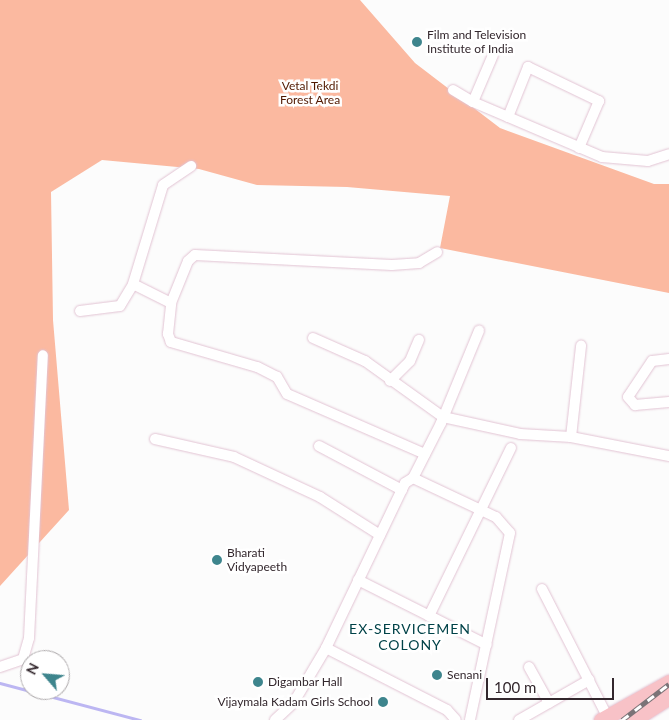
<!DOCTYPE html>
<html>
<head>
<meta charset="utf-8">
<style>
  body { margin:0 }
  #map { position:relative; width:669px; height:720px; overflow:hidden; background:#fcfcfc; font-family:Lato,sans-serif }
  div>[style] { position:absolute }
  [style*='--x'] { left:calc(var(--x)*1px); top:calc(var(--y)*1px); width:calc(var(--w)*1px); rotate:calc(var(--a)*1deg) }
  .forest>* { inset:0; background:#fbb9a0 }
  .stream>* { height:2.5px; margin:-1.25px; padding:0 1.25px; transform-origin:1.25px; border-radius:1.25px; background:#bcb6f2 }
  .roads { filter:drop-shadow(0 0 1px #e2c3d3) drop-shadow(0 0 1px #e2c3d3) }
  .street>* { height:10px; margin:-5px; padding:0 5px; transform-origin:5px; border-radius:5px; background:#fff }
  .primary>* { height:15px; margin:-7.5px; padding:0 7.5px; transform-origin:7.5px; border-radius:7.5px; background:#f8c2c7 }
  .rail>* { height:4.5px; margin-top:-2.25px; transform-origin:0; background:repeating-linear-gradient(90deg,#fff 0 8px,#7b7377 0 16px); box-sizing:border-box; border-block:1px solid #7b7377 }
  .dots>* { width:14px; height:14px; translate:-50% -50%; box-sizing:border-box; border:2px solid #fff; border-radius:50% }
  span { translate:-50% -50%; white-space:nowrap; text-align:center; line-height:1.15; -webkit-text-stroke:5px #fff; paint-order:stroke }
  .poi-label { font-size:12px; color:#33272d }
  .left { translate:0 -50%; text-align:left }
  .right { translate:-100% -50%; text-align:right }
  .park-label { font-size:12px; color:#511900 }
  .neighbourhood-label { font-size:14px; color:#004248; letter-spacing:1px }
  .north { position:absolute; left:20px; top:650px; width:50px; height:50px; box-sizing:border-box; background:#fff; border:1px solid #ada9ab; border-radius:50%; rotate:297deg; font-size:14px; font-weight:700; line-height:20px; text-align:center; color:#33272d }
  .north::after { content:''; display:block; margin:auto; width:18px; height:22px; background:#3e858d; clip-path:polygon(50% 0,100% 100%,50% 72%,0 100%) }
  .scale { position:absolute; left:486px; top:678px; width:128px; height:22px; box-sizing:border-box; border:2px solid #33272d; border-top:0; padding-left:6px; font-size:15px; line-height:18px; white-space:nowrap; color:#33272d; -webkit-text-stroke:4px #fff; paint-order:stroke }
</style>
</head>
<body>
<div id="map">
  <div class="forest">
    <i style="clip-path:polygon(0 0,360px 0,415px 63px,500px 128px,654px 184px,669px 184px,669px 293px,440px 248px,450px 196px,347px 187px,257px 185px,199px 169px,102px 160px,51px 192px,53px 320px,69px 510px,0 586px)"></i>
  </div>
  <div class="stream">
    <i style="--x:0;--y:683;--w:145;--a:14.8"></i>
  </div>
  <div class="roads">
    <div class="street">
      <i style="--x:493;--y:55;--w:51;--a:113.1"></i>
      <i style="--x:473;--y:102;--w:140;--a:23.1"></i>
      <i style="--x:602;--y:157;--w:46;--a:5"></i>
      <i style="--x:648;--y:161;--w:22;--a:-18"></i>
      <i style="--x:453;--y:90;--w:23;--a:31"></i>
      <i style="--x:508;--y:117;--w:54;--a:-68.2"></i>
      <i style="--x:528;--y:67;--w:79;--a:25.6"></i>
      <i style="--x:599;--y:101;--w:51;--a:113.1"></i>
      <i style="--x:171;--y:303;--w:42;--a:-153.4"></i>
      <i style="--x:133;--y:284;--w:103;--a:-73.1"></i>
      <i style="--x:163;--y:185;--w:34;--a:-34"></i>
      <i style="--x:80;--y:311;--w:40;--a:-7.1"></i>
      <i style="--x:120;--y:306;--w:26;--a:-59"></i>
      <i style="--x:313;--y:338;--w:57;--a:23.9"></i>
      <i style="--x:365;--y:361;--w:96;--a:35.7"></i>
      <i style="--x:443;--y:417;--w:79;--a:12.4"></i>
      <i style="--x:520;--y:434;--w:51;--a:3.4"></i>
      <i style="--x:571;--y:437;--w:100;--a:11"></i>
      <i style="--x:669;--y:359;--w:17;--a:173"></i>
      <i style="--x:652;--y:361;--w:43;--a:123.7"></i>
      <i style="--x:628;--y:397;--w:11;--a:49"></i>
      <i style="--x:635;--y:405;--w:34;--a:-5"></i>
      <i style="--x:390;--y:381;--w:28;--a:-45"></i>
      <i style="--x:410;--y:361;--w:23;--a:-67"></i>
      <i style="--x:571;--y:437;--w:92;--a:-83.7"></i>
      <i style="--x:155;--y:439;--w:81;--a:12.8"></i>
      <i style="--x:234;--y:457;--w:95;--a:24.9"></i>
      <i style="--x:320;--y:497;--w:71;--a:32.3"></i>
      <i style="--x:319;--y:446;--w:94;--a:27.9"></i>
      <i style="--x:425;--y:454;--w:150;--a:-156.5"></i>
      <i style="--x:287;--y:394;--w:20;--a:-120"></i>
      <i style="--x:277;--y:377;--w:22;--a:-153"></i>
      <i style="--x:257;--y:367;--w:90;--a:-163.8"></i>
      <i style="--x:171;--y:342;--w:9;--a:-111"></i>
      <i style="--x:168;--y:334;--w:31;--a:-84"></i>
      <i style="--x:171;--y:303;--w:45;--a:-68"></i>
      <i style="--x:188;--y:261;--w:9;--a:-41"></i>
      <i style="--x:195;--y:255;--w:197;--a:2.9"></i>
      <i style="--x:392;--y:265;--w:27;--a:-4"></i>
      <i style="--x:419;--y:263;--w:21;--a:-31"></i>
      <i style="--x:413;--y:478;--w:92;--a:25.2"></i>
      <i style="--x:496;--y:517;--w:21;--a:49"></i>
      <i style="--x:510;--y:533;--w:191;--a:102.1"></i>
      <i style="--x:358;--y:580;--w:144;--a:26.7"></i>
      <i style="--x:542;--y:589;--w:143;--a:62.9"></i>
      <i style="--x:429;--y:616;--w:187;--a:-64"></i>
      <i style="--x:326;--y:648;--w:136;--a:27.1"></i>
      <i style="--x:447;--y:710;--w:13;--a:48"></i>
      <i style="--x:0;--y:667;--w:24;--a:-19"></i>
      <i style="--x:23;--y:659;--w:22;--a:-74"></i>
      <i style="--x:29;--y:638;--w:283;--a:-87.2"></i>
      <i style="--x:529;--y:667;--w:41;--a:60.9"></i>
      <i style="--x:275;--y:720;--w:26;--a:-43"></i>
      <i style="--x:294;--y:702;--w:63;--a:-59.3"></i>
      <i style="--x:326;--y:648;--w:183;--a:-64.4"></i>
      <i style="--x:405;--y:483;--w:9;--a:-32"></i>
      <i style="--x:413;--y:478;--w:62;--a:-63"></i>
      <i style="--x:441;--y:423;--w:100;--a:-67.6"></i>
      <i style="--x:519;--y:720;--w:81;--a:-29.7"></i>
    </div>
    <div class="primary">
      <i style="--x:601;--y:720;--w:78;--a:-29.2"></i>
      <i style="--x:633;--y:720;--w:43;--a:-32.6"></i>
    </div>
  </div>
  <div class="rail">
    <i style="--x:622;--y:720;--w:59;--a:-37.5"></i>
  </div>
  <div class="dots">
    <i style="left:417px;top:42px;background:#3e858d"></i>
    <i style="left:217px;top:560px;background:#3e858d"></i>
    <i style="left:437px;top:675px;background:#3e858d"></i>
    <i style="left:258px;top:682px;background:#3e858d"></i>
    <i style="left:383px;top:702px;background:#3e858d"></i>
  </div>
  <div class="poi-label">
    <span class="left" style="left:427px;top:42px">Film and Television<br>Institute of India</span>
    <span class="left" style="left:227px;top:560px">Bharati<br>Vidyapeeth</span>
    <span class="left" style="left:447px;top:675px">Senani</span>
    <span class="left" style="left:268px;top:682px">Digambar Hall</span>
    <span class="right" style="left:373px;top:702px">Vijaymala Kadam Girls School</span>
  </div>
  <div class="park-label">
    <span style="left:310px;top:93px">Vetal Tekdi<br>Forest Area</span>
  </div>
  <div class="neighbourhood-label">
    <span style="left:410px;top:637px">EX-SERVICEMEN<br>COLONY</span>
  </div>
  <div class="north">N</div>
  <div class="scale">100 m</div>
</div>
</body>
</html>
